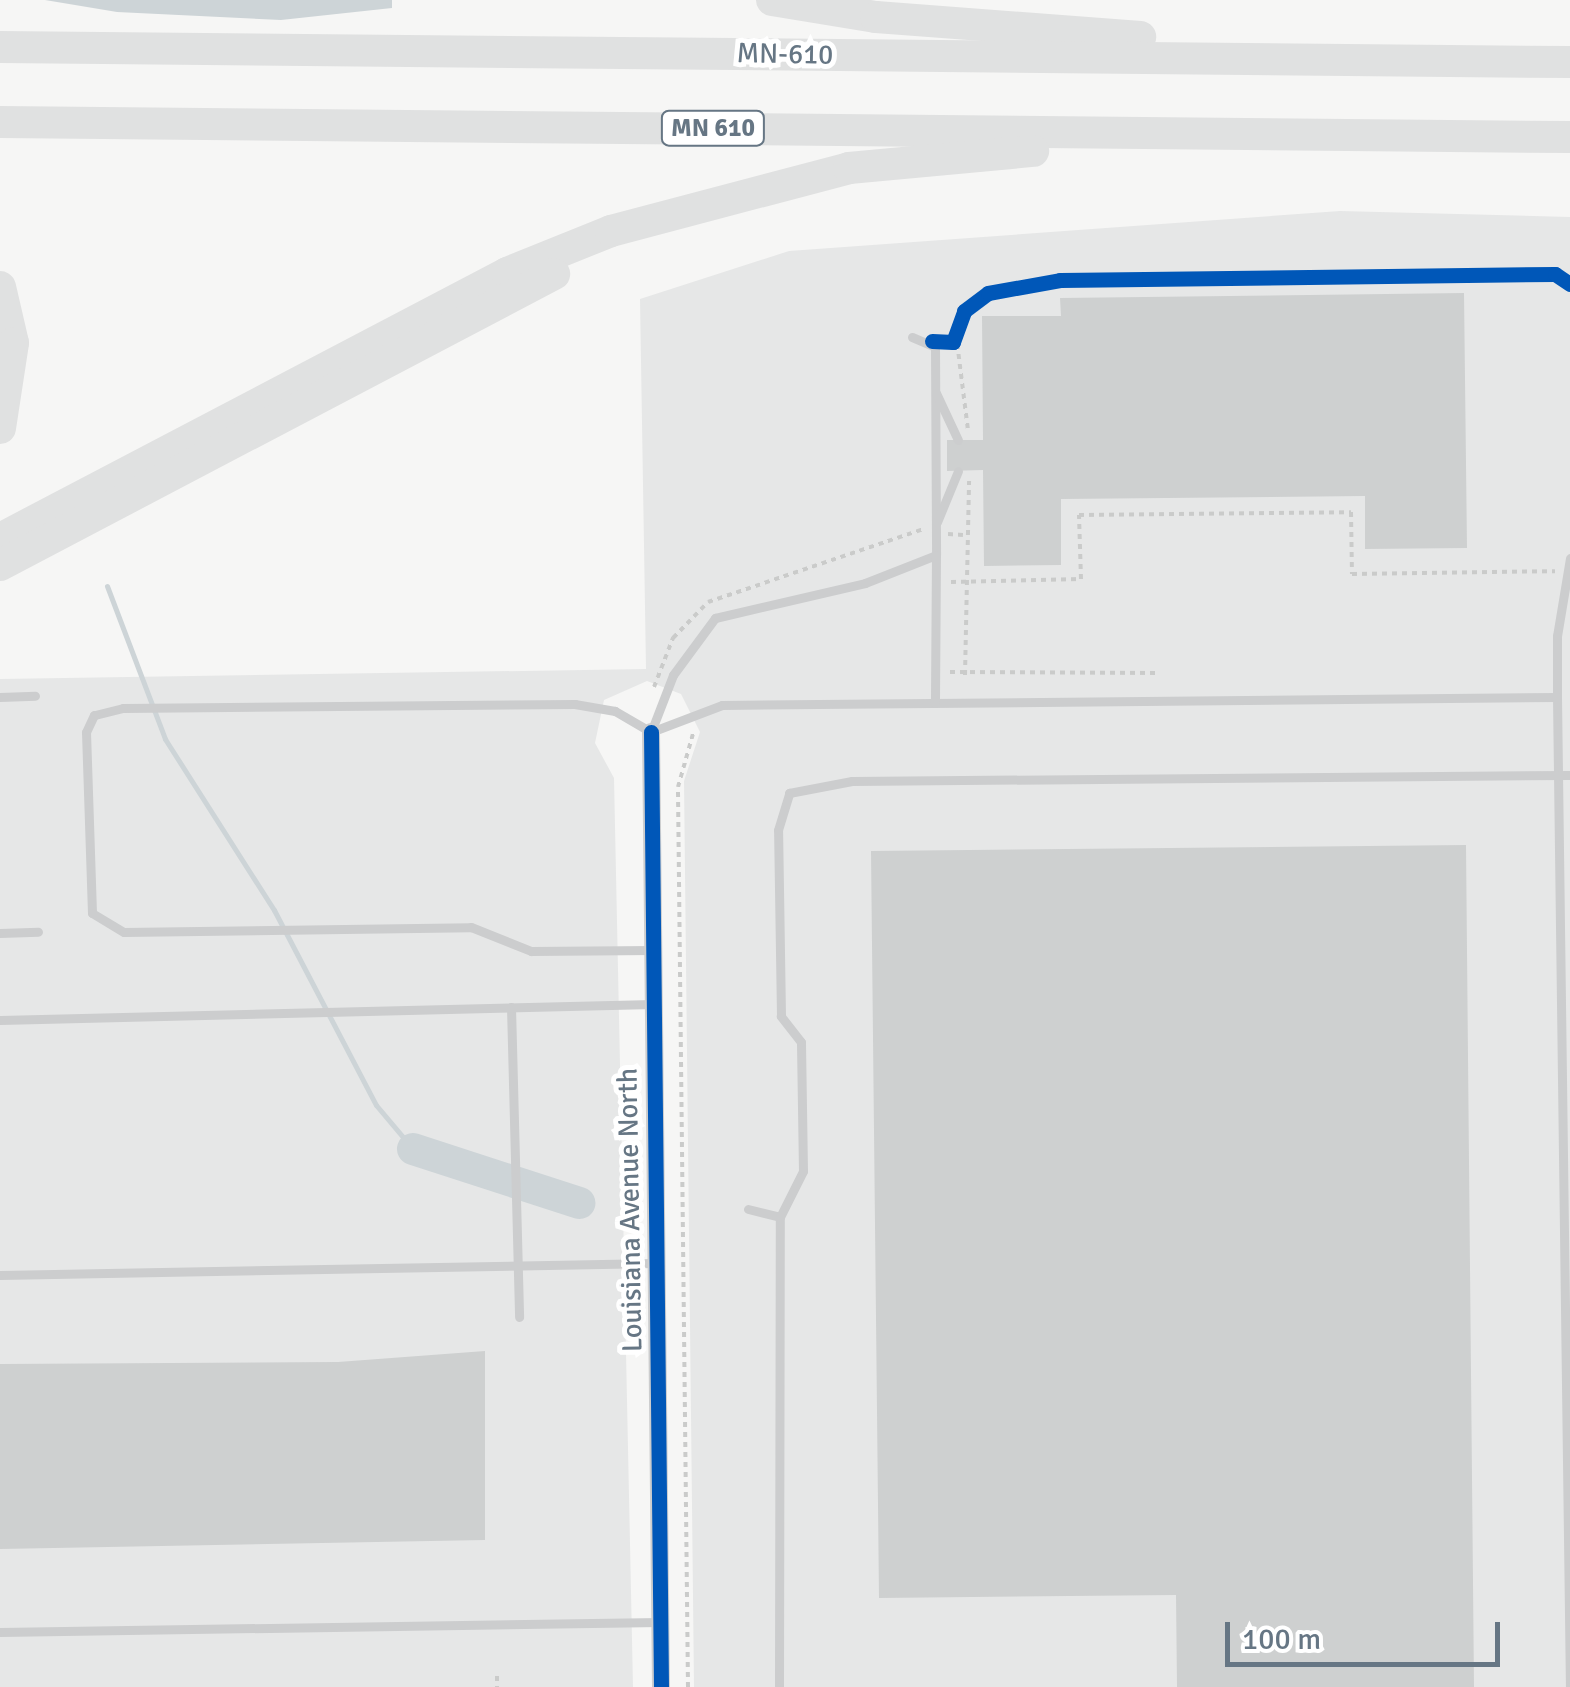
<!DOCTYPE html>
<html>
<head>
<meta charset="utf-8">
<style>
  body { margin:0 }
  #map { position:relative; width:1570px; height:1687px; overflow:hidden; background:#f6f6f5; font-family:Signika,sans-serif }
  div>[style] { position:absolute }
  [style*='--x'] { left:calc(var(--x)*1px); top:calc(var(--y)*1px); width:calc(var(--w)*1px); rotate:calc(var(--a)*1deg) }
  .built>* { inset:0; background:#e6e7e7 }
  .water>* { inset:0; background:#cdd4d7 }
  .stream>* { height:5px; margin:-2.5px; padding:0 2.5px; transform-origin:2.5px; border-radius:2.5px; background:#cdd4d7 }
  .river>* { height:32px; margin:-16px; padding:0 16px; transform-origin:16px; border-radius:16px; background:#cdd4d7 }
  .building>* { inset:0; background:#ced0d0 }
  .path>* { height:4px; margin-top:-2px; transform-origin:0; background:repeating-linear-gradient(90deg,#cacbca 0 5px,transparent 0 10px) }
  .service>* { height:9px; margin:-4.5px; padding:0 4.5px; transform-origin:4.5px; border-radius:4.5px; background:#cccdce }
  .minor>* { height:18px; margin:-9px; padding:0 9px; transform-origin:9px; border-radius:9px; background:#cccdce }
  .motorway>* { height:32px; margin:-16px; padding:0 16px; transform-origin:16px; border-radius:16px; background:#e0e1e1 }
  .cycleway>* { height:15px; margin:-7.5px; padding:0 7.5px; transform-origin:7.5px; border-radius:7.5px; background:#0057b8 }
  span { translate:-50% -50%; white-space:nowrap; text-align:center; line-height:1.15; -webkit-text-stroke:10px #fff; paint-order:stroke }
  .shield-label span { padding:2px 8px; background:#fff; border:2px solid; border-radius:8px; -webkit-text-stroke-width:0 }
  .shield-label { font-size:25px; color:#667684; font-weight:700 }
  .street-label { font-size:28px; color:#667684 }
  .scale { position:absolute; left:1225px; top:1622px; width:275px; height:45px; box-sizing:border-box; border:5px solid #667684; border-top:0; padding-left:12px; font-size:30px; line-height:35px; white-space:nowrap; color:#667684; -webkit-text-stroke:8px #fff; paint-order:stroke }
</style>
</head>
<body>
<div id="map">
  <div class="built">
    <i style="clip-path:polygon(1340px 211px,1570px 217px,1570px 1687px,694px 1687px,684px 781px,700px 732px,681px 694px,647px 681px,604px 700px,595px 743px,614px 778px,633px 1687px,0 1687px,0 679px,646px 669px,640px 299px,789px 251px)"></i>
  </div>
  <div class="water">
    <i style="clip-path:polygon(45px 0,392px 0,392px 8px,281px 20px,117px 12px)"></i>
  </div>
  <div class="stream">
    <i style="--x:107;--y:586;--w:164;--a:69.2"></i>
    <i style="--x:165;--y:739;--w:203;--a:57.5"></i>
    <i style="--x:274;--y:910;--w:220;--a:62.4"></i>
    <i style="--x:376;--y:1105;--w:57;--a:49.9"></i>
  </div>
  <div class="river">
    <i style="--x:413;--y:1149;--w:175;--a:18"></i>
  </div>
  <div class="building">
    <i style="clip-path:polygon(1464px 293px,1467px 548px,1365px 549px,1365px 496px,1061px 499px,1061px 565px,984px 566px,983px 470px,947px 471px,947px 440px,983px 440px,982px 316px,1061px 316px,1060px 298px)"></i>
    <i style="clip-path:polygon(1466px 845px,1474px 1687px,1177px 1687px,1176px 1595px,879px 1598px,871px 851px)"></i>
    <i style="clip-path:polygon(485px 1351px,485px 1540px,0 1549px,0 1364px,338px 1362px)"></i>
  </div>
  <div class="path">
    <i style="--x:956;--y:334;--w:97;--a:82.9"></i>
    <i style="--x:948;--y:534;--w:15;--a:4"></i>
    <i style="--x:951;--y:582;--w:130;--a:-1.3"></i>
    <i style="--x:1081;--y:579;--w:64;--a:-91.8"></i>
    <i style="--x:1079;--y:515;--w:272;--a:-0.6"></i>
    <i style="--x:1351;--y:512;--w:62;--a:89.1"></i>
    <i style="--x:1352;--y:574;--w:203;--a:-0.8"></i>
    <i style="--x:950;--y:672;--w:209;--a:0.3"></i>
    <i style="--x:965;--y:675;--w:194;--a:-88.8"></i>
    <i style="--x:654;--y:687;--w:53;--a:-68.8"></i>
    <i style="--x:673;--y:638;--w:50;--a:-45.8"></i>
    <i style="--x:708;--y:602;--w:228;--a:-18.7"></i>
    <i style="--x:497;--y:1676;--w:11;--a:90"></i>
    <i style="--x:688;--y:1687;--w:900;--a:-90.64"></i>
    <i style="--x:678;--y:787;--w:59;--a:-74.3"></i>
  </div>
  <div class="service">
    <i style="--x:912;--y:337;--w:25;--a:23"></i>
    <i style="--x:935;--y:347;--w:208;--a:89.7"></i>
    <i style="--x:936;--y:393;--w:52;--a:64.9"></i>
    <i style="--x:937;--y:522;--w:55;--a:-67.6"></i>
    <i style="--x:0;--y:697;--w:35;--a:-2"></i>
    <i style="--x:1557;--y:697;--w:61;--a:-90"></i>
    <i style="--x:1557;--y:636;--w:79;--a:-80.5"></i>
    <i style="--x:651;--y:732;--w:76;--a:-20.8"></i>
    <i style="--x:722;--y:705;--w:835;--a:-0.55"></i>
    <i style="--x:1557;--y:697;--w:990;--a:89.25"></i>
    <i style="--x:651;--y:732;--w:42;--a:-149.7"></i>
    <i style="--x:615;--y:711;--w:41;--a:-170.1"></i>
    <i style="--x:575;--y:704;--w:452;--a:179.5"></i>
    <i style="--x:123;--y:708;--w:30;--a:166"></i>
    <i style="--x:94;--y:715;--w:19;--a:115"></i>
    <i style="--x:86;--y:732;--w:181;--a:88.1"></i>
    <i style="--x:92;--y:913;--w:37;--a:31"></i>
    <i style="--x:124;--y:932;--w:347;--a:-0.8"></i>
    <i style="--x:471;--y:927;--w:65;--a:21.8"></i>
    <i style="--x:531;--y:951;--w:122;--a:-0.5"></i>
    <i style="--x:651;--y:732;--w:61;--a:-68.9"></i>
    <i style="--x:673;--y:675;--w:71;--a:-53.6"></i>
    <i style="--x:715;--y:618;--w:154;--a:-13.1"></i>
    <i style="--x:865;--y:583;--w:76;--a:-21.5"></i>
    <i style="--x:936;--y:555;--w:148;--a:90.4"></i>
    <i style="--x:0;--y:933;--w:38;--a:-2"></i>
    <i style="--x:511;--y:1007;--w:310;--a:88.5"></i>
    <i style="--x:0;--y:1020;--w:653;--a:-1.4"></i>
    <i style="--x:748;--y:1209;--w:33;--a:14"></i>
    <i style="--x:0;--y:1275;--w:656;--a:-1.05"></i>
    <i style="--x:0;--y:1632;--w:660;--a:-0.87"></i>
    <i style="--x:779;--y:1687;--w:470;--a:-89.9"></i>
    <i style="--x:780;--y:1217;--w:51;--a:-63.4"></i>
    <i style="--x:803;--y:1171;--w:129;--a:-90.9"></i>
    <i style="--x:801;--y:1042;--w:33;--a:-128"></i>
    <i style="--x:781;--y:1016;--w:186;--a:-90.9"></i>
    <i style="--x:778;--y:830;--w:39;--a:-73"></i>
    <i style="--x:789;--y:793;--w:64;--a:-10.8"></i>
    <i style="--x:852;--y:781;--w:718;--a:-0.48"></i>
  </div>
  <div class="minor">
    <i style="--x:651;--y:732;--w:955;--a:89.4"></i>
  </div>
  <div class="motorway">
    <i style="--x:772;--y:0;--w:105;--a:9.3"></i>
    <i style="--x:876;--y:17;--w:265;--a:4.3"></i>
    <i style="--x:0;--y:47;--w:1570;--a:0.55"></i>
    <i style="--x:0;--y:122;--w:1570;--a:0.55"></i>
    <i style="--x:0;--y:287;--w:57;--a:76.9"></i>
    <i style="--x:13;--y:343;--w:86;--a:98.7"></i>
    <i style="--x:0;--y:539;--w:573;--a:-27.68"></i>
    <i style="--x:507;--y:273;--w:112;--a:-22"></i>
    <i style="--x:611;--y:231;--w:246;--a:-14.8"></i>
    <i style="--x:849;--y:168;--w:185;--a:-5.3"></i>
    <i style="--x:0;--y:565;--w:626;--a:-27.71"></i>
  </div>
  <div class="cycleway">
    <i style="--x:932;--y:341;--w:21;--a:3"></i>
    <i style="--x:953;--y:342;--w:33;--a:-70"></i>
    <i style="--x:964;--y:311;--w:30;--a:-37"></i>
    <i style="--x:988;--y:293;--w:73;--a:-10.2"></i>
    <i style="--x:1060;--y:280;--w:495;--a:-0.7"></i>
    <i style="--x:1555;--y:274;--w:18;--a:34"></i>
    <i style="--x:651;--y:732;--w:955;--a:89.4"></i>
  </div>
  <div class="shield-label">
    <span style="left:713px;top:128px">MN 610</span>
  </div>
  <div class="street-label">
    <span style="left:785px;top:54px;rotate:1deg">MN-610</span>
    <span style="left:630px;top:1210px;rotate:-91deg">Louisiana Avenue North</span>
  </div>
  <div class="scale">100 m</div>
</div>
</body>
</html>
